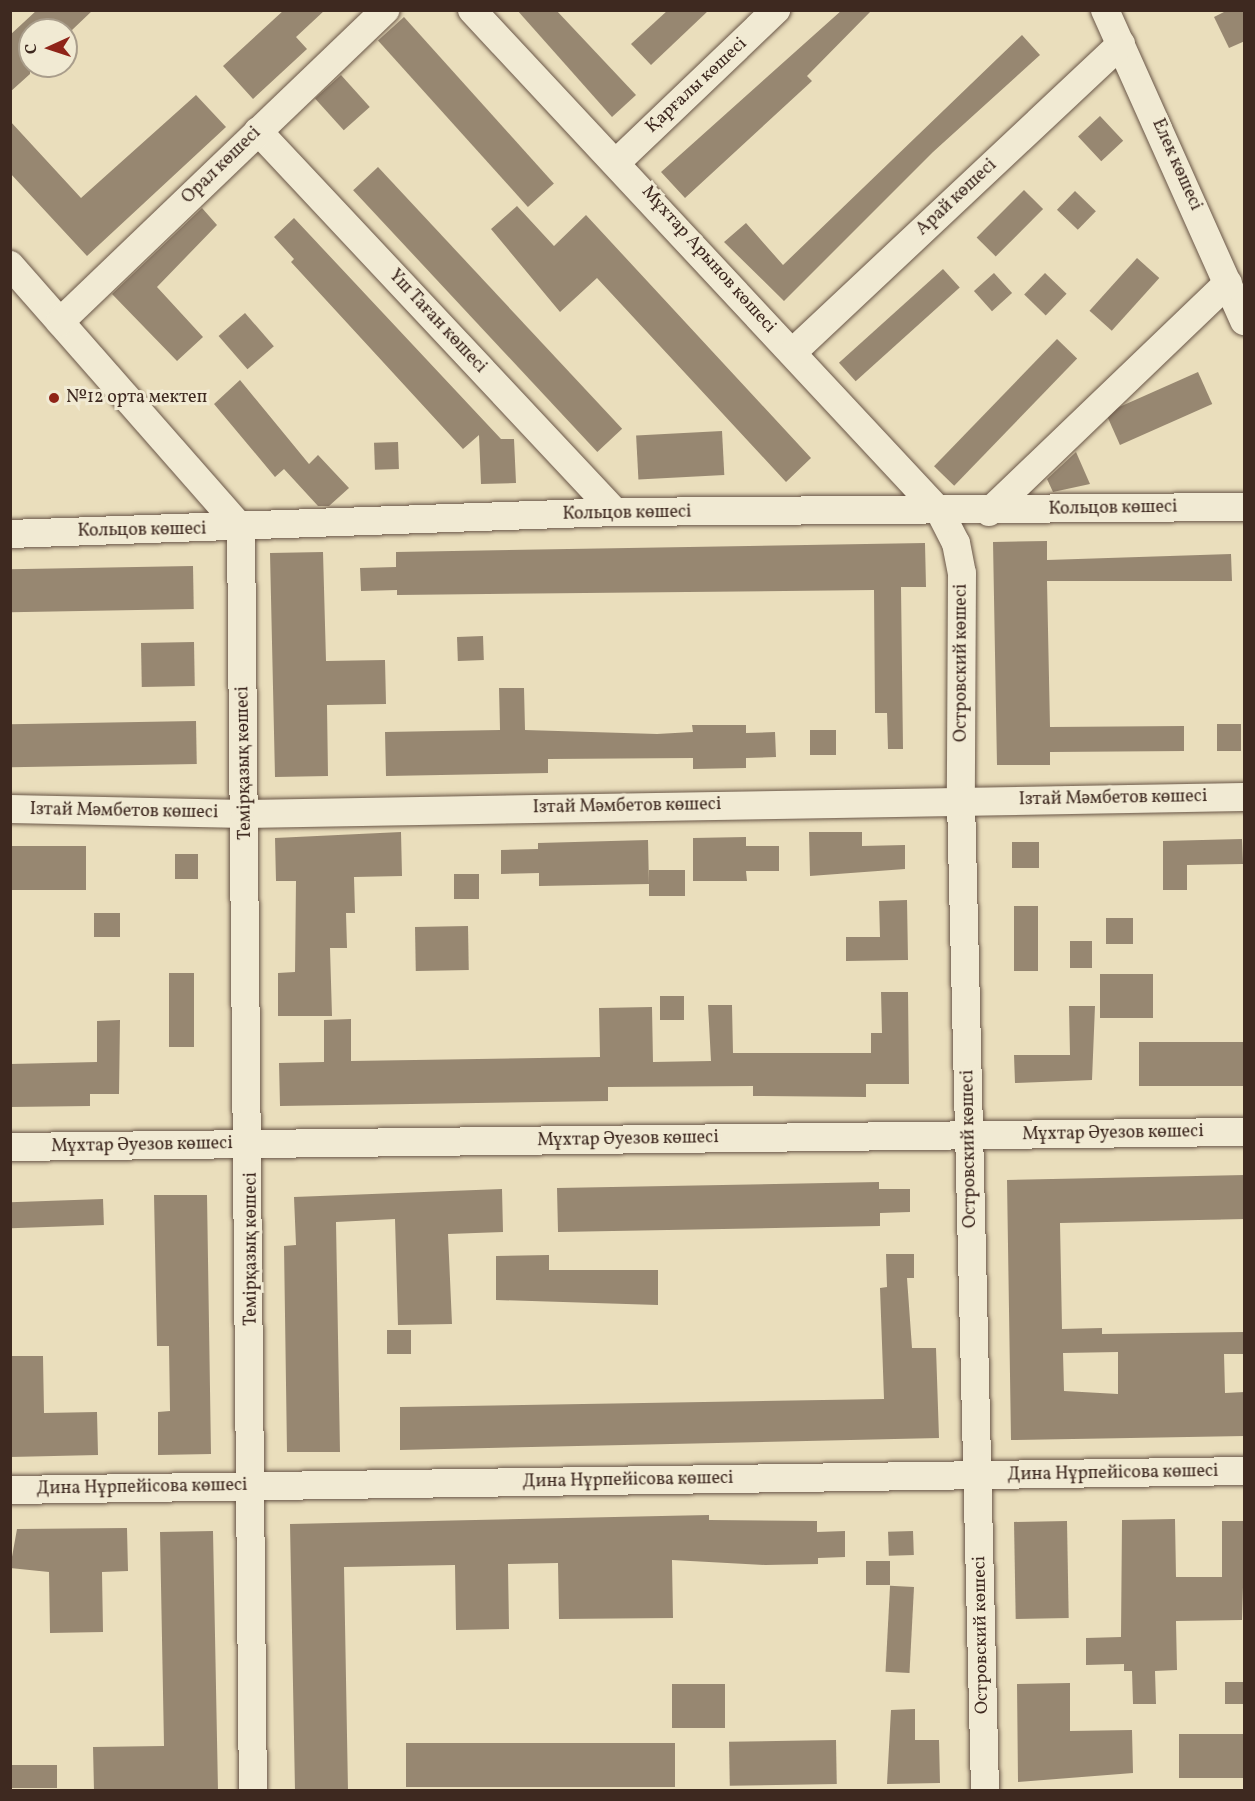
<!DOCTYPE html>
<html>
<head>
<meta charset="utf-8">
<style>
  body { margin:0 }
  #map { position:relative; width:1255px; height:1801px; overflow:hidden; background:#eadebc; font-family:Vollkorn,serif }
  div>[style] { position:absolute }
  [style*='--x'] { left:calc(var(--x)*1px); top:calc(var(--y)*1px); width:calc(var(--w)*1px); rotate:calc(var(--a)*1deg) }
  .building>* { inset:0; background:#978771; transform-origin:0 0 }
  .roads { filter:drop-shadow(0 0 2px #695647) drop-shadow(0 0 2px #695647) }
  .minor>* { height:28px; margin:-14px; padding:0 14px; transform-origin:14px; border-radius:14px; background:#f1ead3 }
  .dots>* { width:16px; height:16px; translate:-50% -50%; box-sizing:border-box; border:3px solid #f1ead3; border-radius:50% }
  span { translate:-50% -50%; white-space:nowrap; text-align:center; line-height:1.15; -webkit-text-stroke:6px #f1ead3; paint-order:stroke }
  .street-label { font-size:18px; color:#3e2920 }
  .poi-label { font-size:18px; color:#3e2920 }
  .left { translate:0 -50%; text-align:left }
  .frame { position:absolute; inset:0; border:12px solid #3e2920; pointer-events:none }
  .north { position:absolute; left:18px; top:18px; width:60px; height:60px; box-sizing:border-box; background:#f1ead3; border:2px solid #a99d8b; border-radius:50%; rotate:267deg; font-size:16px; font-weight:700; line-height:24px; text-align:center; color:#3e2920 }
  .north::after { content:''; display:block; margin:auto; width:21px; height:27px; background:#8f2418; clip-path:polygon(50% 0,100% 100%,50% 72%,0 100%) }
</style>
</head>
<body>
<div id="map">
  <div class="building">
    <i style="clip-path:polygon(37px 10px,93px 10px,72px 30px,30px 30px,30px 74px,10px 92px,10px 35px)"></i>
    <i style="clip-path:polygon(284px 10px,325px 10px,296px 37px,307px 49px,253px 99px,223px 66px)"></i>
    <i style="clip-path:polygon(517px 10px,556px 10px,636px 95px,612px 117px)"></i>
    <i style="clip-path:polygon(668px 10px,709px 10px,651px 65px,631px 44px)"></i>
    <i style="clip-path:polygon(842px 10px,872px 10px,807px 76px,812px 81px,685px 198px,661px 172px)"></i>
    <i style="clip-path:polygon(1228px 10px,1245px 10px,1245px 41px,1229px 48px,1214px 17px)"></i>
    <i style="left:404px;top:17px;width:224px;height:35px;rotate:48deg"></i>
    <i style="clip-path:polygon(1022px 35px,1040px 55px,933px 152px,784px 301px,724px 242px,746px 223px,783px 265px)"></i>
    <i style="left:341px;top:75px;width:43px;height:35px;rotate:48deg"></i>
    <i style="clip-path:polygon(196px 95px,226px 127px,87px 256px,10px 173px,10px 121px,81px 198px)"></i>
    <i style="left:1100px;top:116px;width:34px;height:30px;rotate:47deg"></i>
    <i style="left:378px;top:167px;width:358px;height:34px;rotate:47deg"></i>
    <i style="left:1024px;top:190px;width:27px;height:67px;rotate:45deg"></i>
    <i style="left:1075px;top:191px;width:29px;height:26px;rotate:44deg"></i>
    <i style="clip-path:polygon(517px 206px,554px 246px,586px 215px,811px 458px,786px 482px,597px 278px,560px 312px,491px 229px)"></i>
    <i style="clip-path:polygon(202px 208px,217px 225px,157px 287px,203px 337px,177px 361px,112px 294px)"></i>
    <i style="clip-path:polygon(294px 218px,501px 439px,514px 439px,516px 483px,481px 484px,479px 435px,463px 449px,291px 262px,294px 259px,274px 237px)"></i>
    <i style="left:1137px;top:258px;width:30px;height:71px;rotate:42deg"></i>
    <i style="left:943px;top:269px;width:25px;height:140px;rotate:48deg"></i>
    <i style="left:994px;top:273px;width:27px;height:27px;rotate:48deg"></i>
    <i style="left:1045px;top:273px;width:30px;height:30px;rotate:44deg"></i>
    <i style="left:245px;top:313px;width:44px;height:35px;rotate:49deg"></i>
    <i style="left:1057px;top:339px;width:28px;height:177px;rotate:44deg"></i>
    <i style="left:1198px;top:372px;width:35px;height:101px;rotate:66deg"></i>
    <i style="clip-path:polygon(240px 380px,309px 464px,318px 455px,349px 488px,329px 506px,318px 506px,284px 469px,275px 477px,214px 404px)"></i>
    <i style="left:722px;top:431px;width:44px;height:86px;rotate:87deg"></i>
    <i style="left:398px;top:442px;width:27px;height:24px;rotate:88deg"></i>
    <i style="clip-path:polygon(1076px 452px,1090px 484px,1053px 492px,1047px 479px)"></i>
    <i style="clip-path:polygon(1047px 541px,1047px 560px,1231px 554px,1232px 581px,1047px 581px,1050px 727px,1184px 726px,1184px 751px,1050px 752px,1050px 765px,997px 765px,993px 542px)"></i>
    <i style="clip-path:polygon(925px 543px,926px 587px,901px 587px,903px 749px,888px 749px,887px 713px,875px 713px,874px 590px,397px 595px,397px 590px,361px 591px,360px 568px,396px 567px,396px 552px)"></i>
    <i style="clip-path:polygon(323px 552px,326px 661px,385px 660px,386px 704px,327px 705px,328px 776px,275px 777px,270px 553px)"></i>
    <i style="left:193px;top:566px;width:43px;height:183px;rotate:89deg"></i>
    <i style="left:483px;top:636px;width:24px;height:26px;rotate:88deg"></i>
    <i style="left:194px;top:642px;width:44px;height:53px;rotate:89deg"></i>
    <i style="clip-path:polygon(499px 688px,524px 688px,525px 730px,657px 734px,693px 732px,692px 725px,746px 725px,746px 733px,775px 732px,776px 757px,746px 758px,746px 768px,693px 769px,693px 758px,548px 759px,548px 773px,386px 776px,385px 732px,500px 730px)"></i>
    <i style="left:196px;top:721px;width:43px;height:186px;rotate:89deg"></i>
    <i style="left:1217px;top:724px;width:24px;height:27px"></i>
    <i style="left:836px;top:730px;width:25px;height:26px;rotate:90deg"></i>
    <i style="clip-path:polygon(401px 832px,402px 876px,354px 877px,355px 913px,346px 913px,347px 948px,330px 948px,332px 1016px,278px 1016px,278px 973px,295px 972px,296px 881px,276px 881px,275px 838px)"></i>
    <i style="clip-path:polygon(809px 832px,862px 832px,862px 846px,905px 845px,905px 869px,810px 876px)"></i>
    <i style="clip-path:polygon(746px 837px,746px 846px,779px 846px,779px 871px,746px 871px,747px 881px,693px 881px,693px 838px)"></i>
    <i style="clip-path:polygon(1242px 839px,1243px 864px,1187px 865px,1187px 890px,1163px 890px,1163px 841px)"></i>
    <i style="clip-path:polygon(648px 840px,649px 884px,539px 886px,539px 873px,501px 874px,501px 850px,538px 849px,538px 843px)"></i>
    <i style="left:1012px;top:842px;width:27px;height:26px"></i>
    <i style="left:86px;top:846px;width:44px;height:76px;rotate:90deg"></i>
    <i style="left:198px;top:854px;width:25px;height:23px;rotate:90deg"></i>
    <i style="left:649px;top:870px;width:36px;height:26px"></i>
    <i style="left:454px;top:874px;width:25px;height:25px"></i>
    <i style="clip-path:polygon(907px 900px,908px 960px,846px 961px,846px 937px,880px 937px,879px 901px)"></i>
    <i style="left:1014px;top:906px;width:24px;height:65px"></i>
    <i style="left:120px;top:913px;width:24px;height:26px;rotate:90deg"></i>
    <i style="left:1106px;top:918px;width:27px;height:26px"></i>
    <i style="left:468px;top:926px;width:44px;height:53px;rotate:89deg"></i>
    <i style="left:1092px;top:941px;width:27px;height:22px;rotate:90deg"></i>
    <i style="left:169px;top:973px;width:25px;height:74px"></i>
    <i style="left:1100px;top:974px;width:53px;height:44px"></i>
    <i style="clip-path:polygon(881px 992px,908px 992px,909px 1084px,866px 1084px,866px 1097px,753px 1096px,753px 1086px,608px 1087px,608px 1101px,280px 1106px,279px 1063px,324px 1062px,324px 1020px,351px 1019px,351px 1061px,600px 1057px,599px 1008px,652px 1007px,653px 1062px,711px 1061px,708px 1005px,732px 1005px,733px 1053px,871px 1053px,871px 1033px,882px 1033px)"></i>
    <i style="left:660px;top:996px;width:24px;height:24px"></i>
    <i style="clip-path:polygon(1069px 1006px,1095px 1006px,1092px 1080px,1015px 1083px,1014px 1055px,1070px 1055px)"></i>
    <i style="clip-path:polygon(120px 1020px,119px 1094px,90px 1094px,90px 1106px,10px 1107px,10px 1064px,97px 1062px,97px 1021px)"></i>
    <i style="left:1245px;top:1042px;width:44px;height:106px;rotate:90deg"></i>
    <i style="clip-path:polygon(evenodd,1245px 1175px,1245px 1219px,1060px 1223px,1062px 1329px,1102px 1328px,1102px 1334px,1245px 1332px,1245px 1354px,1224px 1354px,1225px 1393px,1245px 1392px,1245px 1436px,1011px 1440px,1007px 1180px,1245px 1175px,1118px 1352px,1118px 1394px,1064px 1391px,1063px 1353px,1118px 1352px)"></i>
    <i style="clip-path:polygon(879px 1182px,879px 1189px,910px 1189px,910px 1212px,880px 1213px,880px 1226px,558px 1232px,557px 1188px)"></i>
    <i style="clip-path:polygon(502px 1189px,503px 1232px,448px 1234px,452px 1324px,398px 1325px,395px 1219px,336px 1222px,340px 1452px,287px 1452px,284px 1246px,296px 1245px,294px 1197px)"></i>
    <i style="clip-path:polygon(154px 1195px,207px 1195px,211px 1454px,158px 1455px,158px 1412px,170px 1411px,169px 1346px,157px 1346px)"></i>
    <i style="left:103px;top:1199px;width:26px;height:93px;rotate:88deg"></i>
    <i style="clip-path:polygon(886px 1254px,914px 1254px,914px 1278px,907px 1278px,912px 1348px,936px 1348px,939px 1438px,400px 1450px,400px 1407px,884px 1399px,880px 1288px,887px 1287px)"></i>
    <i style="clip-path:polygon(549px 1255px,549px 1270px,658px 1270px,658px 1305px,496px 1300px,496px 1256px)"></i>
    <i style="left:387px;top:1330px;width:24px;height:24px"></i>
    <i style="clip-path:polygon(10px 1356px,43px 1356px,44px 1413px,97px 1412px,98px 1455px,10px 1457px)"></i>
    <i style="clip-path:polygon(709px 1515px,709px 1520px,817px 1521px,817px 1532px,845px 1531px,845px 1557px,818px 1558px,818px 1564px,765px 1565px,672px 1560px,673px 1618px,559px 1619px,558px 1563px,508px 1564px,509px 1629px,456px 1630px,455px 1565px,344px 1567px,348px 1791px,295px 1791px,290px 1524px)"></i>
    <i style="clip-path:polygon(1175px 1519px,1176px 1577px,1222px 1577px,1222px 1521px,1245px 1521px,1242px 1620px,1176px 1621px,1177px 1670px,1155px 1671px,1156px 1704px,1133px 1704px,1132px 1671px,1124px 1671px,1124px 1664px,1086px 1665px,1086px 1638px,1121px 1637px,1122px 1520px)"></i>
    <i style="left:1067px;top:1521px;width:97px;height:53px;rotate:89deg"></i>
    <i style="clip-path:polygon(127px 1528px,128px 1571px,102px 1572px,103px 1632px,50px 1633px,49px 1572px,10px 1568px,17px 1529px)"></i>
    <i style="clip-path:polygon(213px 1531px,218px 1791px,94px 1791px,93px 1747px,164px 1746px,160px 1532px)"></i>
    <i style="left:913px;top:1531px;width:24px;height:25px;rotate:88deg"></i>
    <i style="left:866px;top:1561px;width:24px;height:24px"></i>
    <i style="left:914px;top:1587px;width:86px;height:24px;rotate:93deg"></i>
    <i style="left:1225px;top:1682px;width:20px;height:22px"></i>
    <i style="clip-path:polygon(1070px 1683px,1070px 1731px,1132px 1730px,1133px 1773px,1018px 1782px,1017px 1684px)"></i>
    <i style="left:672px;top:1684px;width:53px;height:44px"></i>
    <i style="clip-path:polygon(915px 1709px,915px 1740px,939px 1740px,940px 1783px,887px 1784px,891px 1710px)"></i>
    <i style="left:1245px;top:1734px;width:44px;height:66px;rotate:90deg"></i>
    <i style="left:836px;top:1740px;width:44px;height:107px;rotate:89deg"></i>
    <i style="left:675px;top:1743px;width:44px;height:269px;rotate:90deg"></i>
    <i style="left:57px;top:1765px;width:23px;height:47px;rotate:90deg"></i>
  </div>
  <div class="roads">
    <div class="minor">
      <i style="--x:472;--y:10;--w:686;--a:47.01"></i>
      <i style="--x:940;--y:512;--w:35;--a:63"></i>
      <i style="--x:956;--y:543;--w:31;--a:79"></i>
      <i style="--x:962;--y:573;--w:228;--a:90.3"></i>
      <i style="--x:961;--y:801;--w:989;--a:88.61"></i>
      <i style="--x:1105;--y:10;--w:341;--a:65.9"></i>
      <i style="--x:258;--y:131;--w:522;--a:46.86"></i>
      <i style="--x:618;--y:161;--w:219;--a:-43.7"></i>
      <i style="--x:10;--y:265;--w:350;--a:48.7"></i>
      <i style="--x:241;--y:528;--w:1262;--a:89.46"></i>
      <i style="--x:60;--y:322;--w:451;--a:-43.8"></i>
      <i style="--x:793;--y:352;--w:450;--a:-43.2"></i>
      <i style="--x:989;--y:512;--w:331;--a:-43.8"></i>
      <i style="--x:10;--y:534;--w:605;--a:-2.08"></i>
      <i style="--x:615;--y:512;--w:629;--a:-0.46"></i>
      <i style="--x:10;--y:809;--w:235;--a:1.2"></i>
      <i style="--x:245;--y:814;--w:999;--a:-0.97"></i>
      <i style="--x:10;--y:1147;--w:1234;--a:-0.7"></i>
      <i style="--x:10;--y:1490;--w:1234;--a:-0.88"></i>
    </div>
  </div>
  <div class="dots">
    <i style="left:54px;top:398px;background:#8f2418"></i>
  </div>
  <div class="street-label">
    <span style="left:697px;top:86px;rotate:-43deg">Қарғалы көшесі</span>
    <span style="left:1176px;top:165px;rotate:66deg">Елек көшесі</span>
    <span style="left:222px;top:166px;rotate:-44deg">Орал көшесі</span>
    <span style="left:957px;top:198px;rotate:-43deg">Арай көшесі</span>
    <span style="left:708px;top:260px;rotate:48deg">Мұхтар Арынов көшесі</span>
    <span style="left:437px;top:322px;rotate:47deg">Үш Таған көшесі</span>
    <span style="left:1113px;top:509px;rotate:-1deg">Кольцов көшесі</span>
    <span style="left:627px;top:514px;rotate:-1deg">Кольцов көшесі</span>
    <span style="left:142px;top:531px;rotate:-1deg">Кольцов көшесі</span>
    <span style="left:962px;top:663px;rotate:-90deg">Островский көшесі</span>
    <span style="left:245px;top:763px;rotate:-91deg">Темірқазық көшесі</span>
    <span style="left:1113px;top:799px;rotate:-1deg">Ізтай Мәмбетов көшесі</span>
    <span style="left:627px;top:807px;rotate:-1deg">Ізтай Мәмбетов көшесі</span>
    <span style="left:124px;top:812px;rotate:1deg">Ізтай Мәмбетов көшесі</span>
    <span style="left:1113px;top:1134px;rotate:-1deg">Мұхтар Әуезов көшесі</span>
    <span style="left:628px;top:1140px;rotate:-1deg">Мұхтар Әуезов көшесі</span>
    <span style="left:142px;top:1146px;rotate:-1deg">Мұхтар Әуезов көшесі</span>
    <span style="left:970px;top:1149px;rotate:-91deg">Островский көшесі</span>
    <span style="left:252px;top:1249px;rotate:-90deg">Темірқазық көшесі</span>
    <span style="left:1113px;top:1474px;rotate:-1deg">Дина Нұрпейісова көшесі</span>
    <span style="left:628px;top:1481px;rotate:-1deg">Дина Нұрпейісова көшесі</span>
    <span style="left:142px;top:1488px;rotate:-1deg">Дина Нұрпейісова көшесі</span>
    <span style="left:982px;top:1635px;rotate:-91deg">Островский көшесі</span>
  </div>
  <div class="poi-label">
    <span class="left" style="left:66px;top:398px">№12 орта мектеп</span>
  </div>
  <div class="frame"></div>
  <div class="north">С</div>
</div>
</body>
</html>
